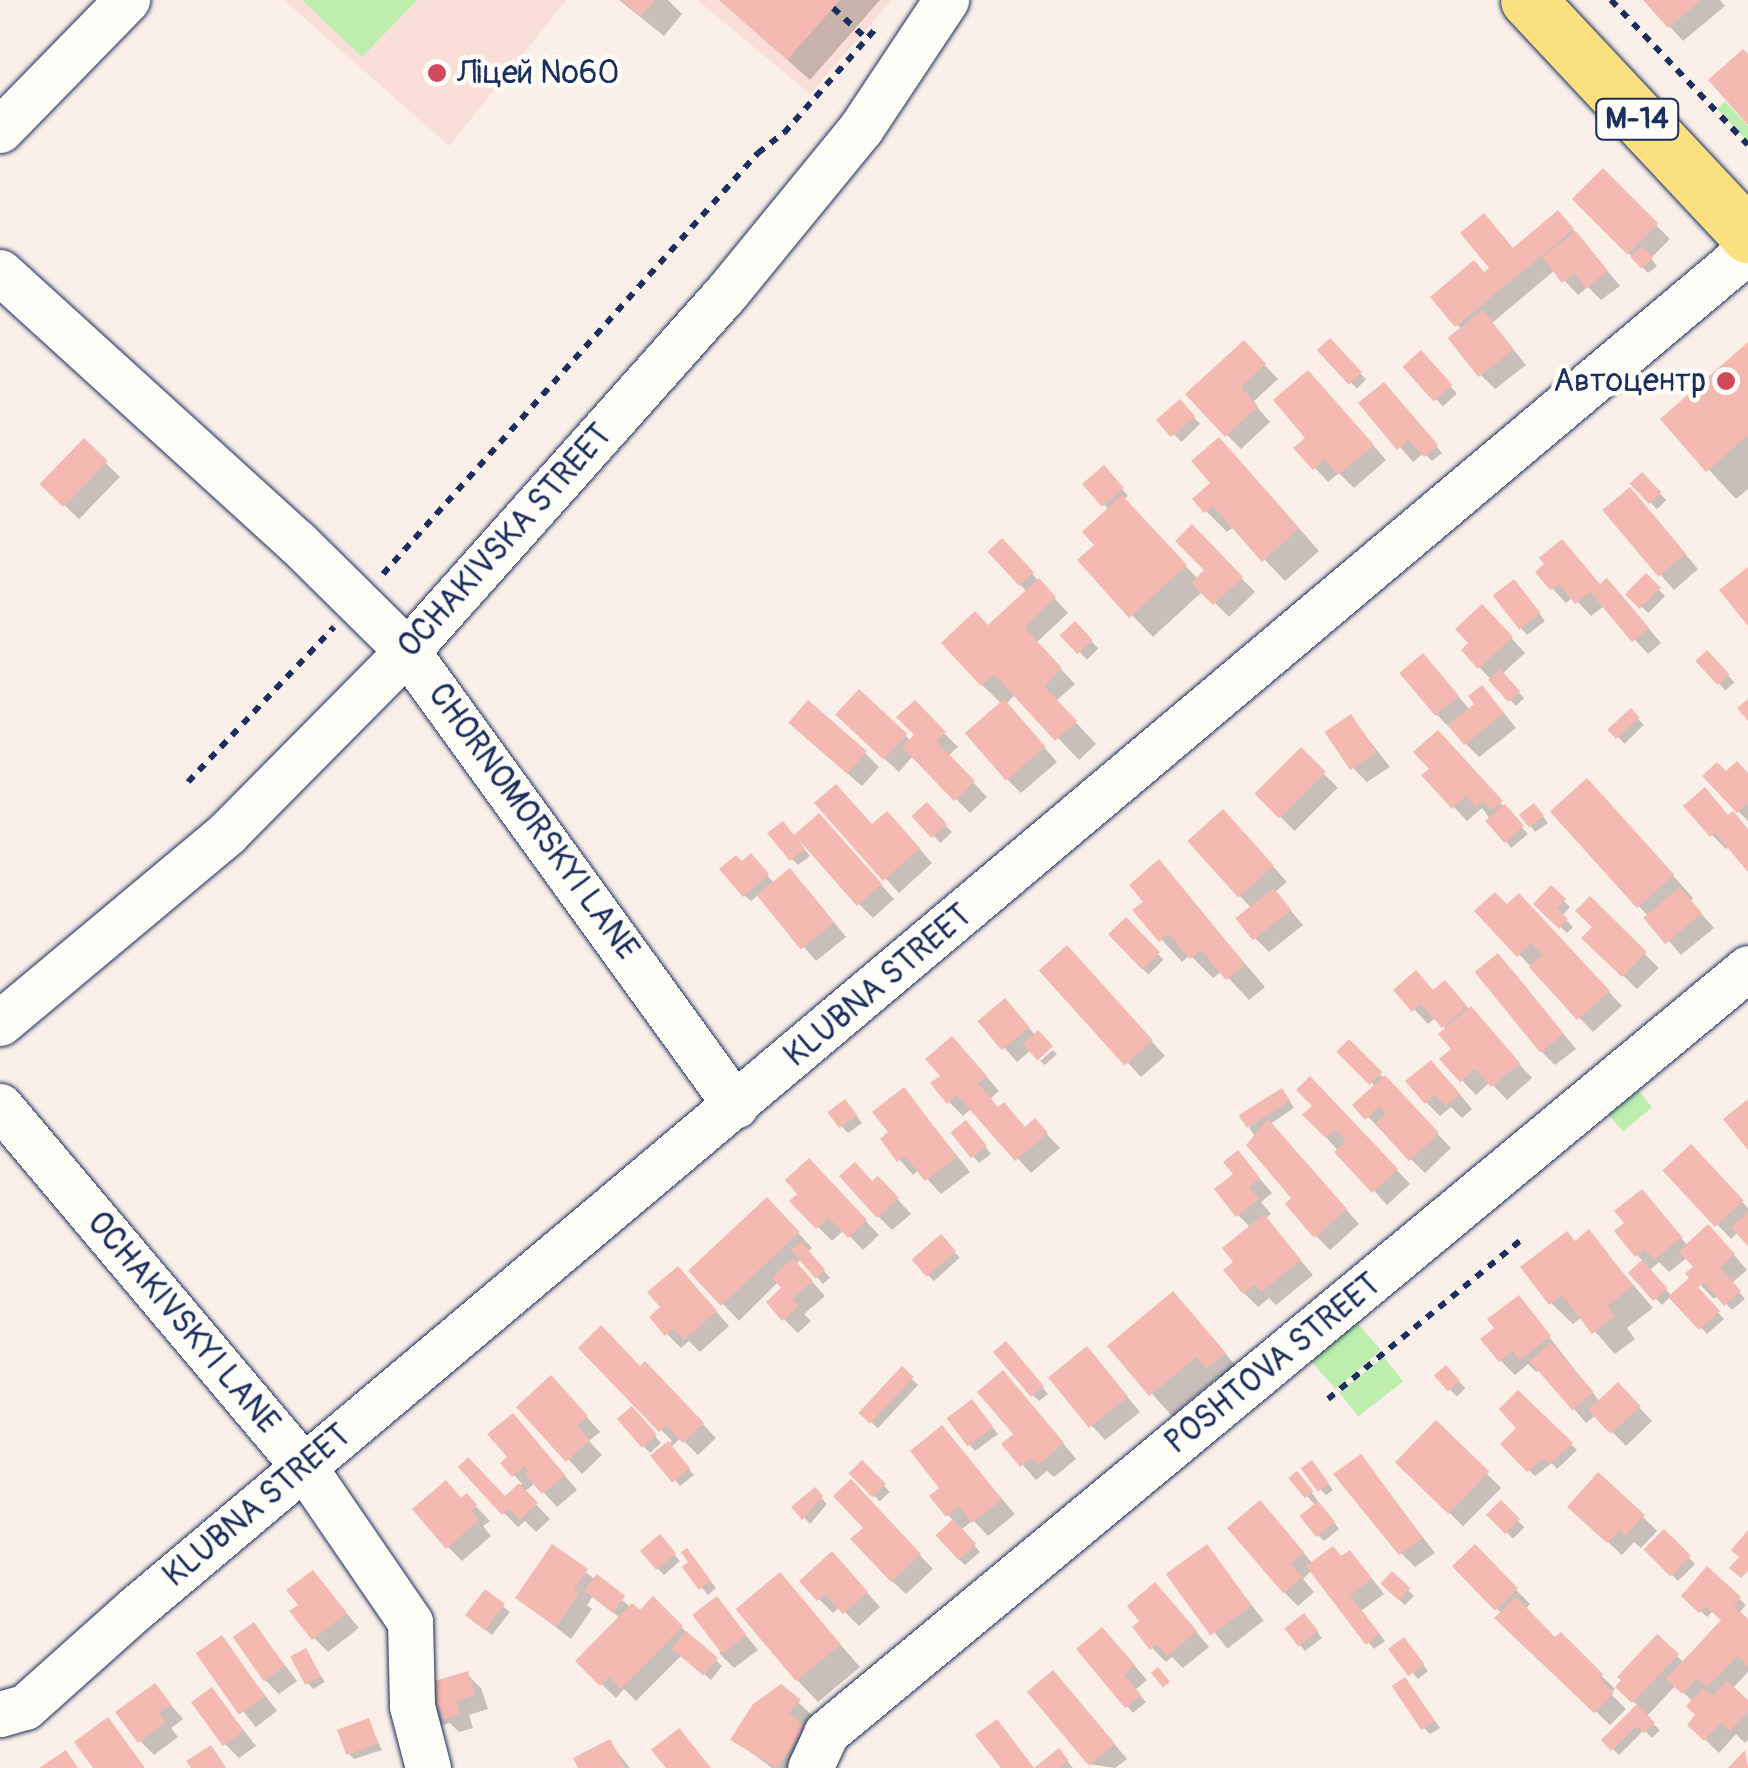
<!DOCTYPE html>
<html>
<head>
<meta charset="utf-8">
<style>
  body { margin:0 }
  #map { position:relative; width:1748px; height:1768px; overflow:hidden; background:#fbefe9; font-family:Pangolin,sans-serif }
  div>[style] { position:absolute }
  [style*='--x'] { left:calc(var(--x)*1px); top:calc(var(--y)*1px); width:calc(var(--w)*1px); rotate:calc(var(--a)*1deg) }
  .built>* { inset:0; background:#f9dfd8 }
  .green>* { inset:0; background:#bdeeae; transform-origin:0 0 }
  .shadow>* { inset:0; background:#0003; transform-origin:0 0 }
  .building>* { inset:0; background:#f4b9b0; transform-origin:0 0 }
  .path>* { height:6px; margin-top:-3px; transform-origin:0; background:repeating-linear-gradient(90deg,#1b2f5e 0 8px,transparent 0 16px) }
  .roads { filter:drop-shadow(0 0 2px #1b2f5e) drop-shadow(0 0 2px #1b2f5e) }
  .minor>* { height:45px; margin:-22.5px; padding:0 22.5px; transform-origin:22.5px; border-radius:22.5px; background:#fdfcf7 }
  .highway>* { height:55px; margin:-27.5px; padding:0 27.5px; transform-origin:27.5px; border-radius:27.5px; background:#fbe080 }
  .dots>* { width:28px; height:28px; translate:-50% -50%; box-sizing:border-box; border:5px solid #fdfcf7; border-radius:50% }
  span { translate:-50% -50%; white-space:nowrap; text-align:center; line-height:1.15; -webkit-text-stroke:9px #fdfcf7; paint-order:stroke }
  .shield-label span { padding:2px 8px; background:#fdfcf7; border:2px solid; border-radius:8px; -webkit-text-stroke-width:0 }
  .shield-label { font-size:30px; color:#1b2f5e; font-weight:700 }
  .poi-label { font-size:32px; color:#1b2f5e }
  .left { translate:0 -50%; text-align:left }
  .right { translate:-100% -50%; text-align:right }
  .street-label { font-size:32px; color:#1b2f5e }
</style>
</head>
<body>
<div id="map">
  <div class="built">
    <i style="clip-path:polygon(284px 0,566px 0,449px 146px)"></i>
    <i style="clip-path:polygon(697px 0,892px 0,810px 94px)"></i>
  </div>
  <div class="green">
    <i style="clip-path:polygon(302px 0,417px 0,362px 57px)"></i>
    <i style="clip-path:polygon(1725px 101px,1748px 126px,1748px 142px,1717px 109px)"></i>
    <i style="left:1636px;top:1088px;width:25px;height:38px;rotate:50deg"></i>
    <i style="left:1354px;top:1319px;width:41px;height:60px;rotate:49deg"></i>
    <i style="left:1384px;top:1357px;width:31px;height:57px;rotate:52deg"></i>
  </div>
  <div class="shadow">
    <i style="clip-path:polygon(619px 0,668px 0,682px 14px,664px 36px)"></i>
    <i style="clip-path:polygon(720px 0,880px 0,810px 80px)"></i>
    <i style="clip-path:polygon(1646px 0,1720px 0,1725px 6px,1683px 41px)"></i>
    <i style="clip-path:polygon(1603px 172px,1670px 239px,1651px 258px,1657px 266px,1648px 273px,1575px 199px)"></i>
    <i style="clip-path:polygon(1565px 220px,1620px 286px,1601px 300px,1588px 287px,1578px 295px,1555px 270px,1492px 323px,1526px 365px,1495px 389px,1481px 375px,1462px 330px,1433px 297px,1485px 275px,1514px 250px)"></i>
    <i style="left:1330px;top:342px;width:52px;height:13px;rotate:46deg"></i>
    <i style="clip-path:polygon(1244px 343px,1278px 379px,1253px 402px,1270px 422px,1241px 449px,1227px 435px)"></i>
    <i style="clip-path:polygon(1748px 345px,1748px 489px,1736px 499px,1663px 420px)"></i>
    <i style="left:1420px;top:354px;width:54px;height:19px;rotate:47deg"></i>
    <i style="clip-path:polygon(1322px 387px,1386px 460px,1354px 488px,1339px 473px,1328px 482px,1315px 468px)"></i>
    <i style="left:1180px;top:403px;width:29px;height:26px;rotate:46deg"></i>
    <i style="clip-path:polygon(1362px 403px,1435px 444px,1442px 453px,1432px 461px,1424px 453px,1413px 462px)"></i>
    <i style="left:84px;top:442px;width:50px;height:59px;rotate:44deg"></i>
    <i style="clip-path:polygon(1240px 461px,1319px 551px,1285px 581px,1234px 527px,1227px 532px,1206px 511px,1213px 483px)"></i>
    <i style="clip-path:polygon(1104px 469px,1128px 496px,1123px 500px,1198px 579px,1207px 570px,1192px 528px,1255px 592px,1229px 617px,1203px 591px,1153px 637px,1080px 561px,1098px 545px,1109px 510px,1086px 484px)"></i>
    <i style="left:1642px;top:475px;width:35px;height:13px;rotate:46deg"></i>
    <i style="clip-path:polygon(1643px 504px,1698px 569px,1674px 590px,1605px 511px)"></i>
    <i style="clip-path:polygon(1002px 541px,1068px 613px,1036px 643px,1075px 684px,1056px 701px,1096px 744px,1079px 760px,1016px 694px,1006px 704px,1057px 762px,1021px 793px,1007px 779px,1002px 704px,982px 685px,988px 628px,1027px 592px,990px 552px)"></i>
    <i style="clip-path:polygon(1538px 573px,1601px 586px,1621px 595px,1661px 643px,1648px 654px,1604px 606px,1591px 616px,1573px 597px,1566px 603px)"></i>
    <i style="left:1646px;top:577px;width:27px;height:24px;rotate:45deg"></i>
    <i style="clip-path:polygon(1520px 588px,1545px 621px,1527px 635px,1521px 628px)"></i>
    <i style="clip-path:polygon(1496px 621px,1525px 653px,1502px 674px,1524px 698px,1516px 706px,1464px 651px)"></i>
    <i style="left:1075px;top:625px;width:33px;height:16px;rotate:45deg"></i>
    <i style="left:1707px;top:653px;width:40px;height:12px;rotate:47deg"></i>
    <i style="clip-path:polygon(1437px 671px,1470px 710px,1495px 702px,1516px 728px,1479px 757px,1436px 714px)"></i>
    <i style="clip-path:polygon(859px 693px,911px 741px,918px 735px,915px 704px,958px 747px,948px 756px,987px 797px,970px 813px,913px 756px,899px 772px,852px 729px)"></i>
    <i style="left:1631px;top:712px;width:18px;height:27px;rotate:45deg"></i>
    <i style="clip-path:polygon(1351px 717px,1390px 767px,1367px 782px,1353px 768px)"></i>
    <i style="clip-path:polygon(805px 737px,865px 753px,879px 767px,862px 786px)"></i>
    <i style="clip-path:polygon(1451px 747px,1528px 834px,1511px 848px,1482px 808px,1467px 821px,1454px 807px)"></i>
    <i style="left:1301px;top:751px;width:52px;height:61px;rotate:45deg"></i>
    <i style="clip-path:polygon(1726px 775px,1748px 775px,1748px 821px,1738px 811px)"></i>
    <i style="clip-path:polygon(1608px 803px,1693px 898px,1690px 901px,1714px 928px,1681px 955px,1639px 906px)"></i>
    <i style="clip-path:polygon(818px 804px,872px 827px,901px 828px,932px 863px,899px 893px)"></i>
    <i style="left:927px;top:806px;width:36px;height:16px;rotate:46deg"></i>
    <i style="clip-path:polygon(1540px 812px,1548px 823px,1535px 832px,1522px 814px)"></i>
    <i style="clip-path:polygon(1730px 818px,1748px 830px,1748px 868px,1729px 846px,1726px 849px,1712px 835px)"></i>
    <i style="clip-path:polygon(1237px 826px,1287px 882px,1275px 892px,1303px 925px,1269px 952px,1255px 938px,1252px 909px,1190px 841px)"></i>
    <i style="clip-path:polygon(833px 831px,894px 899px,873px 918px,859px 904px)"></i>
    <i style="clip-path:polygon(790px 832px,810px 856px,798px 865px,792px 859px)"></i>
    <i style="clip-path:polygon(757px 863px,774px 883px,804px 885px,846px 937px,816px 961px,759px 894px,751px 901px,744px 895px,742px 864px)"></i>
    <i style="clip-path:polygon(1159px 863px,1265px 987px,1249px 1000px,1222px 971px,1213px 978px,1190px 955px,1182px 962px,1136px 911px,1146px 902px)"></i>
    <i style="clip-path:polygon(1551px 889px,1570px 907px,1562px 916px,1573px 927px,1567px 933px,1536px 904px)"></i>
    <i style="clip-path:polygon(1590px 900px,1659px 968px,1637px 989px,1585px 938px,1595px 927px)"></i>
    <i style="clip-path:polygon(1508px 907px,1533px 910px,1622px 1006px,1593px 1032px,1478px 911px)"></i>
    <i style="left:1126px;top:921px;width:54px;height:21px;rotate:46deg"></i>
    <i style="clip-path:polygon(1080px 963px,1165px 1056px,1141px 1077px,1043px 970px)"></i>
    <i style="clip-path:polygon(1512px 970px,1576px 1049px,1555px 1065px,1541px 1051px)"></i>
    <i style="clip-path:polygon(1396px 990px,1458px 997px,1532px 1078px,1507px 1100px,1490px 1082px,1476px 1095px,1443px 1060px,1454px 1049px,1447px 1030px,1436px 1017px,1428px 1024px)"></i>
    <i style="clip-path:polygon(1018px 1015px,1036px 1036px,1031px 1050px,1017px 1062px,981px 1021px)"></i>
    <i style="clip-path:polygon(1349px 1042px,1451px 1148px,1425px 1173px,1356px 1105px,1376px 1087px,1340px 1051px)"></i>
    <i style="clip-path:polygon(1053px 1050px,1057px 1054px,1045px 1065px,1040px 1061px)"></i>
    <i style="clip-path:polygon(966px 1053px,999px 1091px,990px 1099px,999px 1110px,1026px 1129px,1035px 1122px,1060px 1148px,1031px 1173px,972px 1108px,963px 1116px,949px 1102px)"></i>
    <i style="clip-path:polygon(1445px 1077px,1472px 1109px,1462px 1118px,1451px 1107px,1440px 1116px,1426px 1102px)"></i>
    <i style="clip-path:polygon(1310px 1080px,1410px 1184px,1387px 1205px,1306px 1115px,1315px 1106px)"></i>
    <i style="clip-path:polygon(904px 1090px,970px 1172px,941px 1194px,919px 1170px,913px 1175px,883px 1140px,892px 1133px)"></i>
    <i style="clip-path:polygon(1288px 1098px,1294px 1108px,1270px 1124px,1359px 1224px,1330px 1250px,1316px 1236px,1249px 1127px)"></i>
    <i style="clip-path:polygon(851px 1108px,862px 1123px,848px 1133px,842px 1127px)"></i>
    <i style="clip-path:polygon(972px 1129px,991px 1154px,979px 1163px,973px 1156px)"></i>
    <i style="clip-path:polygon(1691px 1148px,1748px 1208px,1748px 1242px,1738px 1232px,1731px 1239px,1667px 1171px)"></i>
    <i style="clip-path:polygon(1238px 1153px,1272px 1193px,1261px 1202px,1271px 1214px,1265px 1219px,1313px 1275px,1276px 1305px,1269px 1298px,1258px 1307px,1244px 1293px,1237px 1262px,1251px 1228px,1238px 1215px)"></i>
    <i style="clip-path:polygon(809px 1162px,879px 1235px,863px 1250px,844px 1230px,832px 1241px,793px 1202px,801px 1194px)"></i>
    <i style="clip-path:polygon(873px 1184px,892px 1193px,911px 1214px,892px 1230px,878px 1216px)"></i>
    <i style="clip-path:polygon(1655px 1206px,1688px 1246px,1722px 1241px,1747px 1270px,1732px 1283px,1745px 1299px,1732px 1310px,1718px 1295px,1714px 1299px,1689px 1273px,1696px 1267px,1688px 1257px,1669px 1272px,1659px 1262px,1649px 1271px,1673px 1297px,1689px 1281px,1724px 1319px,1707px 1334px,1671px 1296px,1662px 1305px,1632px 1273px,1644px 1262px,1637px 1255px)"></i>
    <i style="clip-path:polygon(781px 1214px,812px 1248px,808px 1252px,830px 1278px,823px 1284px,801px 1259px,796px 1264px,825px 1296px,804px 1314px,811px 1321px,798px 1333px,784px 1319px,785px 1288px,779px 1281px,739px 1321px,691px 1270px)"></i>
    <i style="clip-path:polygon(1589px 1233px,1653px 1308px,1627px 1328px,1635px 1339px,1615px 1354px,1582px 1317px,1573px 1324px,1551px 1303px,1576px 1243px)"></i>
    <i style="left:941px;top:1237px;width:28px;height:35px;rotate:48deg"></i>
    <i style="clip-path:polygon(691px 1283px,729px 1326px,700px 1352px,689px 1341px,681px 1348px,667px 1334px,664px 1308px)"></i>
    <i style="clip-path:polygon(1173px 1294px,1245px 1376px,1230px 1389px,1218px 1377px,1172px 1416px,1110px 1347px)"></i>
    <i style="clip-path:polygon(1519px 1298px,1600px 1402px,1618px 1385px,1652px 1421px,1626px 1446px,1596px 1415px,1586px 1423px,1540px 1369px,1536px 1372px,1528px 1364px,1515px 1375px,1501px 1361px)"></i>
    <i style="clip-path:polygon(581px 1348px,640px 1369px,645px 1364px,716px 1438px,698px 1455px,681px 1438px,671px 1447px,694px 1475px,680px 1486px,654px 1456px,672px 1441px)"></i>
    <i style="clip-path:polygon(1087px 1349px,1140px 1412px,1105px 1440px,1092px 1426px)"></i>
    <i style="clip-path:polygon(1012px 1350px,1048px 1394px,1039px 1401px,1033px 1395px)"></i>
    <i style="left:1446px;top:1368px;width:28px;height:12px;rotate:46deg"></i>
    <i style="left:902px;top:1370px;width:22px;height:59px;rotate:43deg"></i>
    <i style="clip-path:polygon(1017px 1387px,1076px 1459px,1054px 1477px,1047px 1471px,1036px 1480px,1004px 1444px,1016px 1435px)"></i>
    <i style="clip-path:polygon(565px 1392px,600px 1432px,589px 1441px,602px 1455px,582px 1474px,520px 1407px)"></i>
    <i style="clip-path:polygon(1518px 1394px,1577px 1450px,1557px 1469px,1552px 1463px,1535px 1476px,1503px 1444px,1520px 1428px)"></i>
    <i style="clip-path:polygon(978px 1408px,998px 1434px,975px 1451px,969px 1444px)"></i>
    <i style="clip-path:polygon(638px 1416px,661px 1443px,650px 1453px,644px 1447px)"></i>
    <i style="left:1436px;top:1423px;width:92px;height:54px;rotate:45deg"></i>
    <i style="clip-path:polygon(942px 1429px,1015px 1514px,988px 1536px,973px 1520px,961px 1530px,980px 1552px,965px 1565px,959px 1559px,954px 1521px,948px 1515px,943px 1489px)"></i>
    <i style="clip-path:polygon(526px 1430px,577px 1490px,557px 1507px,535px 1483px,524px 1492px,550px 1519px,536px 1532px,525px 1521px,518px 1527px,504px 1513px,505px 1499px,522px 1484px,514px 1475px)"></i>
    <i style="clip-path:polygon(1361px 1457px,1435px 1553px,1415px 1567px,1401px 1553px)"></i>
    <i style="left:862px;top:1463px;width:40px;height:14px;rotate:46deg"></i>
    <i style="clip-path:polygon(1318px 1470px,1333px 1490px,1326px 1495px,1320px 1489px)"></i>
    <i style="clip-path:polygon(1303px 1481px,1339px 1529px,1324px 1541px,1318px 1535px,1316px 1506px,1307px 1496px)"></i>
    <i style="clip-path:polygon(851px 1483px,933px 1569px,906px 1594px,892px 1581px)"></i>
    <i style="clip-path:polygon(814px 1490px,827px 1504px,810px 1524px,795px 1507px)"></i>
    <i style="clip-path:polygon(466px 1496px,490px 1521px,483px 1526px,491px 1536px,462px 1561px,448px 1547px)"></i>
    <i style="left:1501px;top:1504px;width:33px;height:16px;rotate:45deg"></i>
    <i style="clip-path:polygon(1643px 1517px,1657px 1531px,1641px 1548px,1634px 1542px,1622px 1555px,1584px 1520px)"></i>
    <i style="clip-path:polygon(1274px 1518px,1313px 1564px,1349px 1553px,1363px 1567px,1384px 1594px,1361px 1611px,1385px 1641px,1374px 1649px,1312px 1570px,1303px 1579px,1314px 1592px,1298px 1606px,1284px 1592px)"></i>
    <i style="left:1664px;top:1533px;width:44px;height:24px;rotate:45deg"></i>
    <i style="clip-path:polygon(660px 1538px,680px 1561px,664px 1575px,658px 1569px)"></i>
    <i style="clip-path:polygon(553px 1547px,640px 1614px,653px 1600px,722px 1666px,711px 1680px,682px 1655px,636px 1701px,624px 1689px,616px 1698px,578px 1661px,620px 1618px,593px 1596px,587px 1605px,592px 1609px,571px 1639px,518px 1598px)"></i>
    <i style="left:1207px;top:1548px;width:92px;height:46px;rotate:52deg"></i>
    <i style="clip-path:polygon(1475px 1548px,1530px 1604px,1525px 1610px,1555px 1640px,1561px 1635px,1615px 1689px,1611px 1694px,1626px 1709px,1610px 1725px,1498px 1618px,1502px 1614px,1456px 1566px)"></i>
    <i style="clip-path:polygon(693px 1558px,716px 1588px,708px 1595px,686px 1568px)"></i>
    <i style="clip-path:polygon(846px 1569px,880px 1607px,859px 1626px,840px 1607px,833px 1613px,819px 1599px)"></i>
    <i style="clip-path:polygon(1707px 1570px,1746px 1605px,1738px 1614px,1748px 1622px,1748px 1672px,1732px 1689px,1748px 1704px,1748px 1740px,1745px 1743px,1736px 1734px,1719px 1753px,1690px 1725px,1699px 1715px,1693px 1702px,1676px 1685px,1646px 1717px,1660px 1730px,1652px 1738px,1644px 1730px,1619px 1755px,1604px 1740px,1638px 1706px,1618px 1687px,1657px 1637px,1684px 1663px,1724px 1620px,1713px 1611px,1707px 1617px,1684px 1596px)"></i>
    <i style="clip-path:polygon(313px 1573px,359px 1628px,328px 1652px,314px 1638px,301px 1605px)"></i>
    <i style="left:1392px;top:1574px;width:31px;height:13px;rotate:45deg"></i>
    <i style="clip-path:polygon(780px 1575px,860px 1667px,818px 1702px,797px 1680px)"></i>
    <i style="clip-path:polygon(486px 1593px,510px 1612px,492px 1635px,474px 1621px)"></i>
    <i style="clip-path:polygon(716px 1599px,758px 1650px,734px 1668px,720px 1654px)"></i>
    <i style="clip-path:polygon(1169px 1599px,1209px 1647px,1183px 1668px,1172px 1657px,1166px 1662px,1152px 1648px)"></i>
    <i style="clip-path:polygon(1310px 1622px,1322px 1638px,1305px 1651px,1287px 1629px)"></i>
    <i style="clip-path:polygon(254px 1625px,297px 1681px,279px 1694px,265px 1680px)"></i>
    <i style="left:221px;top:1639px;width:91px;height:27px;rotate:52deg"></i>
    <i style="clip-path:polygon(1115px 1644px,1147px 1680px,1135px 1690px,1146px 1702px,1133px 1713px,1127px 1706px)"></i>
    <i style="clip-path:polygon(1410px 1647px,1428px 1671px,1418px 1679px,1392px 1650px)"></i>
    <i style="clip-path:polygon(305px 1652px,325px 1682px,313px 1689px,307px 1682px)"></i>
    <i style="clip-path:polygon(467px 1674px,481px 1688px,488px 1709px,469px 1715px,473px 1728px,459px 1732px,450px 1723px,442px 1725px,428px 1711px)"></i>
    <i style="clip-path:polygon(155px 1686px,183px 1719px,171px 1728px,178px 1737px,154px 1755px,140px 1741px)"></i>
    <i style="clip-path:polygon(781px 1687px,813px 1716px,802px 1728px,817px 1743px,800px 1768px,772px 1768px,733px 1739px)"></i>
    <i style="clip-path:polygon(1067px 1687px,1127px 1759px,1115px 1768px,1089px 1764px)"></i>
    <i style="clip-path:polygon(1411px 1687px,1440px 1728px,1430px 1734px,1424px 1728px)"></i>
    <i style="clip-path:polygon(212px 1690px,256px 1746px,239px 1758px,225px 1744px)"></i>
    <i style="clip-path:polygon(368px 1721px,382px 1750px,354px 1759px,348px 1753px)"></i>
    <i style="clip-path:polygon(609px 1742px,630px 1768px,580px 1768px)"></i>
    <i style="clip-path:polygon(1065px 1758px,1073px 1768px,1037px 1768px)"></i>
  </div>
  <div class="building">
    <i style="clip-path:polygon(621px 0,655px 0,641px 16px)"></i>
    <i style="clip-path:polygon(719px 0,840px 0,787px 60px)"></i>
    <i style="clip-path:polygon(1643px 0,1701px 0,1668px 28px)"></i>
    <i style="clip-path:polygon(1743px 49px,1748px 54px,1748px 125px,1708px 80px)"></i>
    <i style="left:1603px;top:168px;width:78px;height:44px;rotate:45deg"></i>
    <i style="clip-path:polygon(1558px 210px,1574px 229px,1455px 327px,1430px 297px,1474px 260px,1484px 272px,1489px 268px,1460px 233px,1484px 213px,1513px 248px)"></i>
    <i style="clip-path:polygon(1576px 231px,1608px 271px,1586px 288px,1574px 273px,1562px 283px,1542px 257px)"></i>
    <i style="left:1642px;top:246px;width:16px;height:16px;rotate:47deg"></i>
    <i style="left:1483px;top:310px;width:50px;height:45px;rotate:52deg"></i>
    <i style="left:1330px;top:338px;width:47px;height:18px;rotate:47deg"></i>
    <i style="clip-path:polygon(1244px 340px,1266px 364px,1241px 387px,1258px 406px,1225px 437px,1185px 394px)"></i>
    <i style="clip-path:polygon(1748px 342px,1748px 435px,1706px 472px,1660px 419px)"></i>
    <i style="left:1421px;top:350px;width:47px;height:25px;rotate:48deg"></i>
    <i style="clip-path:polygon(1308px 370px,1374px 445px,1338px 475px,1325px 459px,1313px 470px,1293px 448px,1305px 438px,1273px 400px)"></i>
    <i style="clip-path:polygon(1384px 382px,1438px 445px,1424px 457px,1409px 440px,1397px 450px,1358px 403px)"></i>
    <i style="left:1180px;top:399px;width:23px;height:32px;rotate:49deg"></i>
    <i style="clip-path:polygon(1219px 437px,1299px 528px,1262px 562px,1213px 506px,1204px 513px,1192px 499px,1210px 483px,1191px 461px)"></i>
    <i style="left:84px;top:438px;width:33px;height:64px;rotate:44deg"></i>
    <i style="left:1104px;top:465px;width:30px;height:29px;rotate:49deg"></i>
    <i style="left:1642px;top:472px;width:28px;height:17px;rotate:46deg"></i>
    <i style="left:1630px;top:487px;width:87px;height:36px;rotate:50deg"></i>
    <i style="clip-path:polygon(1122px 495px,1187px 565px,1129px 618px,1077px 560px,1094px 545px,1082px 532px)"></i>
    <i style="clip-path:polygon(1192px 524px,1243px 577px,1213px 605px,1191px 583px,1204px 570px,1175px 541px)"></i>
    <i style="left:1002px;top:538px;width:47px;height:20px;rotate:47deg"></i>
    <i style="clip-path:polygon(1562px 539px,1600px 584px,1607px 578px,1649px 628px,1632px 642px,1590px 592px,1575px 604px,1559px 584px,1550px 590px,1535px 572px,1544px 564px,1539px 558px)"></i>
    <i style="clip-path:polygon(1748px 567px,1748px 626px,1719px 590px)"></i>
    <i style="left:1646px;top:573px;width:21px;height:30px;rotate:45deg"></i>
    <i style="clip-path:polygon(1039px 578px,1056px 597px,1024px 627px,1062px 668px,1044px 686px,1077px 721px,1055px 741px,994px 674px,981px 686px,941px 643px,975px 611px,988px 625px)"></i>
    <i style="left:1514px;top:579px;width:43px;height:27px;rotate:52deg"></i>
    <i style="clip-path:polygon(1482px 604px,1513px 637px,1478px 669px,1461px 650px,1468px 643px,1455px 629px)"></i>
    <i style="left:1075px;top:621px;width:26px;height:21px;rotate:47deg"></i>
    <i style="left:1707px;top:650px;width:33px;height:16px;rotate:47deg"></i>
    <i style="left:1423px;top:653px;width:56px;height:31px;rotate:50deg"></i>
    <i style="left:1500px;top:669px;width:30px;height:16px;rotate:48deg"></i>
    <i style="clip-path:polygon(1482px 685px,1504px 713px,1464px 745px,1448px 725px,1474px 704px,1468px 696px)"></i>
    <i style="left:859px;top:689px;width:66px;height:35px;rotate:43deg"></i>
    <i style="left:1004px;top:699px;width:63px;height:52px;rotate:49deg"></i>
    <i style="clip-path:polygon(1748px 699px,1748px 721px,1737px 708px)"></i>
    <i style="left:808px;top:700px;width:78px;height:30px;rotate:41deg"></i>
    <i style="clip-path:polygon(915px 700px,946px 732px,936px 741px,975px 781px,954px 801px,902px 747px,914px 735px,896px 717px)"></i>
    <i style="left:1631px;top:708px;width:13px;height:32px;rotate:48deg"></i>
    <i style="left:1351px;top:714px;width:46px;height:32px;rotate:56deg"></i>
    <i style="clip-path:polygon(1438px 730px,1503px 801px,1493px 810px,1483px 801px,1476px 807px,1466px 796px,1452px 809px,1421px 775px,1429px 769px,1413px 752px)"></i>
    <i style="left:1301px;top:747px;width:35px;height:66px;rotate:45deg"></i>
    <i style="clip-path:polygon(1737px 761px,1748px 773px,1748px 802px,1737px 813px,1702px 776px,1717px 762px,1726px 771px)"></i>
    <i style="left:1587px;top:778px;width:130px;height:50px;rotate:48deg"></i>
    <i style="clip-path:polygon(836px 784px,872px 824px,887px 811px,920px 848px,883px 881px,814px 803px)"></i>
    <i style="clip-path:polygon(1705px 787px,1728px 815px,1733px 811px,1748px 829px,1748px 872px,1715px 833px,1710px 837px,1683px 806px)"></i>
    <i style="left:927px;top:802px;width:30px;height:21px;rotate:48deg"></i>
    <i style="left:1534px;top:803px;width:16px;height:19px;rotate:52deg"></i>
    <i style="left:1505px;top:804px;width:29px;height:26px;rotate:49deg"></i>
    <i style="left:1223px;top:809px;width:76px;height:48px;rotate:48deg"></i>
    <i style="clip-path:polygon(819px 813px,882px 884px,857px 906px,797px 838px,805px 849px,790px 861px,767px 833px,783px 821px,794px 835px)"></i>
    <i style="clip-path:polygon(751px 853px,769px 874px,743px 897px,719px 869px,736px 855px,742px 861px)"></i>
    <i style="clip-path:polygon(1159px 859px,1245px 964px,1226px 980px,1201px 950px,1190px 959px,1169px 934px,1159px 942px,1132px 910px,1143px 902px,1129px 885px)"></i>
    <i style="left:790px;top:868px;width:70px;height:43px;rotate:51deg"></i>
    <i style="clip-path:polygon(1551px 885px,1566px 899px,1557px 908px,1568px 919px,1559px 929px,1533px 904px)"></i>
    <i style="left:1680px;top:887px;width:34px;height:48px;rotate:50deg"></i>
    <i style="left:1274px;top:888px;width:28px;height:49px;rotate:52deg"></i>
    <i style="clip-path:polygon(1495px 892px,1507px 904px,1519px 893px,1610px 991px,1577px 1020px,1529px 967px,1542px 955px,1531px 943px,1517px 957px,1474px 911px)"></i>
    <i style="clip-path:polygon(1590px 896px,1647px 952px,1622px 977px,1581px 938px,1592px 927px,1575px 911px)"></i>
    <i style="left:1126px;top:917px;width:49px;height:25px;rotate:46deg"></i>
    <i style="left:1067px;top:945px;width:128px;height:38px;rotate:48deg"></i>
    <i style="left:1498px;top:953px;width:104px;height:30px;rotate:51deg"></i>
    <i style="clip-path:polygon(1416px 970px,1433px 990px,1445px 980px,1467px 1006px,1442px 1028px,1421px 1004px,1412px 1012px,1393px 990px)"></i>
    <i style="left:1005px;top:998px;width:38px;height:36px;rotate:50deg"></i>
    <i style="clip-path:polygon(1471px 1006px,1520px 1063px,1491px 1087px,1475px 1069px,1460px 1082px,1439px 1059px,1451px 1049px,1438px 1034px)"></i>
    <i style="left:1038px;top:1030px;width:22px;height:21px;rotate:47deg"></i>
    <i style="clip-path:polygon(952px 1036px,987px 1076px,978px 1083px,998px 1107px,1004px 1102px,1025px 1127px,1035px 1118px,1048px 1133px,1015px 1161px,957px 1095px,947px 1104px,930px 1083px,940px 1076px,925px 1059px)"></i>
    <i style="left:1349px;top:1039px;width:47px;height:18px;rotate:45deg"></i>
    <i style="clip-path:polygon(1431px 1060px,1460px 1094px,1446px 1106px,1435px 1095px,1425px 1104px,1405px 1081px)"></i>
    <i style="clip-path:polygon(1385px 1075px,1439px 1133px,1409px 1161px,1375px 1124px,1386px 1114px,1379px 1106px,1365px 1120px,1352px 1105px)"></i>
    <i style="clip-path:polygon(1310px 1076px,1398px 1169px,1372px 1193px,1334px 1152px,1346px 1141px,1335px 1130px,1326px 1138px,1302px 1115px,1312px 1106px,1296px 1090px)"></i>
    <i style="clip-path:polygon(904px 1087px,957px 1157px,925px 1181px,905px 1156px,897px 1162px,880px 1139px,888px 1132px,872px 1112px)"></i>
    <i style="left:1282px;top:1088px;width:15px;height:51px;rotate:58deg"></i>
    <i style="left:845px;top:1099px;width:20px;height:22px;rotate:53deg"></i>
    <i style="clip-path:polygon(1748px 1099px,1748px 1150px,1723px 1119px)"></i>
    <i style="clip-path:polygon(1268px 1119px,1347px 1209px,1314px 1238px,1285px 1204px,1291px 1198px,1246px 1145px)"></i>
    <i style="left:966px;top:1120px;width:33px;height:20px;rotate:51deg"></i>
    <i style="left:1691px;top:1144px;width:77px;height:39px;rotate:47deg"></i>
    <i style="clip-path:polygon(1238px 1150px,1260px 1178px,1249px 1187px,1259px 1199px,1236px 1217px,1214px 1189px,1233px 1174px,1223px 1162px)"></i>
    <i style="clip-path:polygon(809px 1158px,867px 1220px,848px 1238px,829px 1218px,816px 1229px,789px 1201px,797px 1194px,785px 1180px)"></i>
    <i style="clip-path:polygon(855px 1162px,872px 1181px,878px 1176px,899px 1198px,877px 1218px,839px 1176px)"></i>
    <i style="clip-path:polygon(1642px 1189px,1682px 1237px,1654px 1260px,1645px 1249px,1635px 1257px,1614px 1231px,1624px 1223px,1614px 1211px)"></i>
    <i style="left:767px;top:1197px;width:48px;height:108px;rotate:47deg"></i>
    <i style="clip-path:polygon(1748px 1212px,1748px 1246px,1731px 1228px)"></i>
    <i style="clip-path:polygon(1264px 1214px,1301px 1260px,1261px 1292px,1254px 1285px,1243px 1294px,1223px 1270px,1233px 1262px,1222px 1248px)"></i>
    <i style="clip-path:polygon(1708px 1224px,1735px 1254px,1720px 1268px,1741px 1291px,1724px 1306px,1704px 1282px,1698px 1287px,1720px 1311px,1699px 1330px,1668px 1297px,1689px 1278px,1685px 1273px,1693px 1267px,1679px 1251px)"></i>
    <i style="clip-path:polygon(1589px 1229px,1633px 1286px,1608px 1306px,1615px 1316px,1592px 1334px,1562px 1295px,1549px 1305px,1520px 1267px,1567px 1231px,1575px 1241px)"></i>
    <i style="left:941px;top:1234px;width:23px;height:39px;rotate:49deg"></i>
    <i style="left:801px;top:1242px;width:37px;height:13px;rotate:49deg"></i>
    <i style="clip-path:polygon(793px 1258px,813px 1281px,792px 1299px,799px 1306px,782px 1321px,766px 1302px,781px 1288px,772px 1277px)"></i>
    <i style="left:1642px;top:1260px;width:38px;height:19px;rotate:48deg"></i>
    <i style="clip-path:polygon(678px 1266px,717px 1311px,684px 1340px,674px 1328px,665px 1336px,649px 1317px,660px 1307px,647px 1292px)"></i>
    <i style="clip-path:polygon(1173px 1291px,1226px 1353px,1207px 1369px,1196px 1357px,1149px 1396px,1107px 1346px)"></i>
    <i style="clip-path:polygon(1519px 1295px,1551px 1336px,1520px 1360px,1513px 1351px,1499px 1362px,1480px 1339px,1494px 1328px,1487px 1319px)"></i>
    <i style="clip-path:polygon(601px 1325px,640px 1366px,645px 1361px,704px 1423px,683px 1443px,666px 1425px,659px 1432px,578px 1348px)"></i>
    <i style="left:1006px;top:1341px;width:59px;height:17px;rotate:50deg"></i>
    <i style="left:1551px;top:1343px;width:65px;height:28px;rotate:49deg"></i>
    <i style="left:1087px;top:1346px;width:65px;height:50px;rotate:51deg"></i>
    <i style="left:1446px;top:1365px;width:21px;height:16px;rotate:49deg"></i>
    <i style="left:902px;top:1366px;width:16px;height:64px;rotate:43deg"></i>
    <i style="clip-path:polygon(1003px 1370px,1064px 1443px,1038px 1465px,1032px 1458px,1020px 1467px,1001px 1444px,1013px 1434px,977px 1392px)"></i>
    <i style="clip-path:polygon(551px 1375px,588px 1416px,577px 1426px,590px 1440px,566px 1462px,516px 1407px)"></i>
    <i style="left:1618px;top:1382px;width:33px;height:41px;rotate:47deg"></i>
    <i style="clip-path:polygon(1518px 1390px,1573px 1443px,1549px 1464px,1544px 1458px,1527px 1472px,1500px 1444px,1516px 1428px,1499px 1409px)"></i>
    <i style="left:972px;top:1399px;width:35px;height:32px;rotate:53deg"></i>
    <i style="left:632px;top:1406px;width:38px;height:20px;rotate:49deg"></i>
    <i style="clip-path:polygon(513px 1413px,565px 1475px,542px 1494px,525px 1474px,529px 1471px,524px 1466px,512px 1477px,500px 1463px,507px 1457px,487px 1434px)"></i>
    <i style="left:1436px;top:1420px;width:74px;height:59px;rotate:44deg"></i>
    <i style="clip-path:polygon(942px 1425px,1002px 1499px,972px 1523px,959px 1506px,946px 1517px,929px 1496px,939px 1488px,910px 1451px)"></i>
    <i style="left:668px;top:1441px;width:35px;height:23px;rotate:51deg"></i>
    <i style="clip-path:polygon(1361px 1454px,1423px 1538px,1399px 1555px,1333px 1474px)"></i>
    <i style="clip-path:polygon(468px 1457px,505px 1496px,519px 1483px,538px 1503px,520px 1520px,509px 1509px,502px 1515px,458px 1467px)"></i>
    <i style="left:862px;top:1460px;width:34px;height:19px;rotate:45deg"></i>
    <i style="left:1312px;top:1460px;width:29px;height:14px;rotate:54deg"></i>
    <i style="left:1297px;top:1471px;width:26px;height:11px;rotate:51deg"></i>
    <i style="clip-path:polygon(1598px 1472px,1645px 1515px,1625px 1536px,1619px 1530px,1607px 1543px,1567px 1507px)"></i>
    <i style="clip-path:polygon(851px 1479px,921px 1554px,891px 1582px,850px 1539px,863px 1528px,833px 1496px)"></i>
    <i style="clip-path:polygon(446px 1480px,461px 1498px,467px 1493px,477px 1505px,471px 1511px,479px 1520px,446px 1549px,412px 1509px)"></i>
    <i style="clip-path:polygon(815px 1487px,823px 1496px,802px 1520px,791px 1507px)"></i>
    <i style="clip-path:polygon(1260px 1500px,1304px 1552px,1291px 1563px,1302px 1577px,1283px 1593px,1227px 1528px)"></i>
    <i style="left:1501px;top:1500px;width:27px;height:21px;rotate:45deg"></i>
    <i style="left:1318px;top:1501px;width:27px;height:24px;rotate:51deg"></i>
    <i style="left:953px;top:1519px;width:34px;height:24px;rotate:47deg"></i>
    <i style="left:1664px;top:1529px;width:38px;height:29px;rotate:45deg"></i>
    <i style="clip-path:polygon(1748px 1530px,1748px 1571px,1741px 1578px,1729px 1568px,1739px 1557px,1731px 1550px)"></i>
    <i style="left:660px;top:1534px;width:25px;height:26px;rotate:50deg"></i>
    <i style="clip-path:polygon(552px 1544px,588px 1569px,574px 1590px,579px 1594px,556px 1627px,515px 1598px)"></i>
    <i style="left:1207px;top:1544px;width:76px;height:51px;rotate:54deg"></i>
    <i style="left:1475px;top:1544px;width:62px;height:32px;rotate:46deg"></i>
    <i style="clip-path:polygon(1333px 1546px,1341px 1556px,1350px 1550px,1372px 1579px,1350px 1595px,1380px 1634px,1366px 1645px,1306px 1566px)"></i>
    <i style="clip-path:polygon(687px 1548px,711px 1581px,699px 1590px,682px 1567px,688px 1562px,681px 1552px)"></i>
    <i style="clip-path:polygon(832px 1551px,868px 1592px,843px 1614px,825px 1594px,817px 1601px,799px 1581px)"></i>
    <i style="clip-path:polygon(1707px 1566px,1741px 1597px,1734px 1606px,1748px 1619px,1748px 1666px,1737px 1656px,1707px 1687px,1697px 1678px,1682px 1694px,1666px 1679px,1721px 1620px,1705px 1606px,1699px 1613px,1681px 1596px)"></i>
    <i style="clip-path:polygon(313px 1570px,347px 1613px,312px 1640px,289px 1611px,298px 1605px,286px 1590px)"></i>
    <i style="left:1392px;top:1571px;width:25px;height:17px;rotate:43deg"></i>
    <i style="left:780px;top:1572px;width:94px;height:58px;rotate:50deg"></i>
    <i style="left:597px;top:1574px;width:36px;height:21px;rotate:38deg"></i>
    <i style="clip-path:polygon(1155px 1582px,1197px 1631px,1167px 1656px,1157px 1644px,1150px 1650px,1132px 1627px,1139px 1621px,1127px 1606px)"></i>
    <i style="left:485px;top:1589px;width:25px;height:33px;rotate:37deg"></i>
    <i style="clip-path:polygon(653px 1596px,683px 1626px,621px 1689px,609px 1677px,600px 1686px,575px 1661px,632px 1603px,640px 1610px)"></i>
    <i style="left:717px;top:1596px;width:49px;height:31px;rotate:53deg"></i>
    <i style="clip-path:polygon(1516px 1597px,1555px 1637px,1561px 1632px,1603px 1674px,1599px 1678px,1614px 1693px,1594px 1713px,1494px 1618px)"></i>
    <i style="left:1304px;top:1613px;width:23px;height:25px;rotate:52deg"></i>
    <i style="left:254px;top:1622px;width:54px;height:26px;rotate:55deg"></i>
    <i style="clip-path:polygon(1102px 1627px,1135px 1665px,1124px 1675px,1141px 1695px,1125px 1708px,1076px 1649px)"></i>
    <i style="left:686px;top:1631px;width:42px;height:23px;rotate:40deg"></i>
    <i style="clip-path:polygon(1657px 1634px,1679px 1654px,1632px 1703px,1615px 1687px,1621px 1680px,1617px 1677px)"></i>
    <i style="left:222px;top:1635px;width:75px;height:32px;rotate:55deg"></i>
    <i style="left:1404px;top:1637px;width:34px;height:20px;rotate:53deg"></i>
    <i style="left:306px;top:1648px;width:32px;height:18px;rotate:62deg"></i>
    <i style="left:1158px;top:1667px;width:19px;height:9px;rotate:51deg"></i>
    <i style="left:1053px;top:1670px;width:96px;height:34px;rotate:50deg"></i>
    <i style="clip-path:polygon(468px 1671px,475px 1695px,456px 1701px,460px 1714px,443px 1719px,439px 1708px,426px 1712px,418px 1686px)"></i>
    <i style="left:1405px;top:1677px;width:53px;height:16px;rotate:56deg"></i>
    <i style="clip-path:polygon(1727px 1681px,1748px 1700px,1748px 1711px,1730px 1731px,1721px 1722px,1704px 1741px,1687px 1725px,1695px 1715px,1686px 1706px,1703px 1688px,1713px 1696px)"></i>
    <i style="clip-path:polygon(155px 1683px,171px 1704px,159px 1713px,166px 1722px,138px 1743px,115px 1712px)"></i>
    <i style="clip-path:polygon(781px 1684px,801px 1700px,789px 1713px,805px 1727px,777px 1768px,730px 1740px,753px 1704px)"></i>
    <i style="left:212px;top:1687px;width:54px;height:26px;rotate:54deg"></i>
    <i style="clip-path:polygon(1637px 1704px,1655px 1723px,1644px 1733px,1636px 1726px,1611px 1751px,1601px 1740px)"></i>
    <i style="clip-path:polygon(108px 1717px,145px 1768px,93px 1768px,74px 1742px)"></i>
    <i style="left:369px;top:1718px;width:27px;height:34px;rotate:70deg"></i>
    <i style="clip-path:polygon(997px 1719px,1034px 1768px,1059px 1748px,1068px 1760px,1059px 1768px,1001px 1768px,975px 1735px)"></i>
    <i style="clip-path:polygon(679px 1728px,711px 1768px,666px 1768px,651px 1750px)"></i>
    <i style="clip-path:polygon(610px 1739px,625px 1768px,578px 1768px,573px 1758px)"></i>
    <i style="clip-path:polygon(211px 1745px,226px 1768px,191px 1768px,186px 1761px)"></i>
    <i style="clip-path:polygon(66px 1750px,78px 1768px,39px 1768px)"></i>
    <i style="clip-path:polygon(1745px 1750px,1748px 1768px,1728px 1768px)"></i>
  </div>
  <div class="path">
    <i style="--x:1611;--y:0;--w:199;--a:46.6"></i>
    <i style="--x:833;--y:8;--w:46;--a:42.4"></i>
    <i style="--x:383;--y:574;--w:564;--a:-48.31"></i>
    <i style="--x:758;--y:153;--w:33;--a:-38"></i>
    <i style="--x:784;--y:133;--w:141;--a:-48.7"></i>
    <i style="--x:188;--y:782;--w:213;--a:-46.7"></i>
    <i style="--x:1328;--y:1399;--w:253;--a:-39.5"></i>
  </div>
  <div class="roads">
    <div class="minor">
      <i style="--x:0;--y:130;--w:182;--a:-45.7"></i>
      <i style="--x:0;--y:272;--w:401;--a:42.3"></i>
      <i style="--x:297;--y:542;--w:155;--a:44.7"></i>
      <i style="--x:407;--y:651;--w:561;--a:54.13"></i>
      <i style="--x:0;--y:1023;--w:296;--a:-39.9"></i>
      <i style="--x:227;--y:833;--w:256;--a:-45.3"></i>
      <i style="--x:407;--y:651;--w:480;--a:-48.3"></i>
      <i style="--x:726;--y:293;--w:213;--a:-50.7"></i>
      <i style="--x:861;--y:128;--w:154;--a:-56.4"></i>
      <i style="--x:0;--y:1106;--w:472;--a:49.9"></i>
      <i style="--x:304;--y:1467;--w:188;--a:55.6"></i>
      <i style="--x:410;--y:1622;--w:84;--a:88.6"></i>
      <i style="--x:412;--y:1706;--w:64;--a:75.5"></i>
      <i style="--x:0;--y:1714;--w:26;--a:-16"></i>
      <i style="--x:25;--y:1707;--w:150;--a:-41.8"></i>
      <i style="--x:137;--y:1607;--w:2085;--a:-40.1"></i>
      <i style="--x:1732;--y:264;--w:25;--a:-50"></i>
      <i style="--x:810;--y:1768;--w:38;--a:-65"></i>
      <i style="--x:826;--y:1733;--w:1198;--a:-39.68"></i>
    </div>
    <div class="highway">
      <i style="--x:1528;--y:0;--w:322;--a:46.9"></i>
    </div>
  </div>
  <div class="dots">
    <i style="left:437px;top:73px;background:#d1495b"></i>
    <i style="left:1726px;top:381px;background:#d1495b"></i>
  </div>
  <div class="shield-label">
    <span style="left:1637px;top:119px">М-14</span>
  </div>
  <div class="poi-label">
    <span class="left" style="left:457px;top:73px">Ліцей №60</span>
    <span class="right" style="left:1706px;top:381px">Автоцентр</span>
  </div>
  <div class="street-label">
    <span style="left:505px;top:541px;rotate:-48deg">OCHAKIVSKA STREET</span>
    <span style="left:533px;top:822px;rotate:54deg">CHORNOMORSKYI LANE</span>
    <span style="left:878px;top:986px;rotate:-40deg">KLUBNA STREET</span>
    <span style="left:183px;top:1323px;rotate:50deg">OCHAKIVSKYI LANE</span>
    <span style="left:1273px;top:1364px;rotate:-39deg">POSHTOVA STREET</span>
    <span style="left:257px;top:1506px;rotate:-40deg">KLUBNA STREET</span>
  </div>
</div>
</body>
</html>
